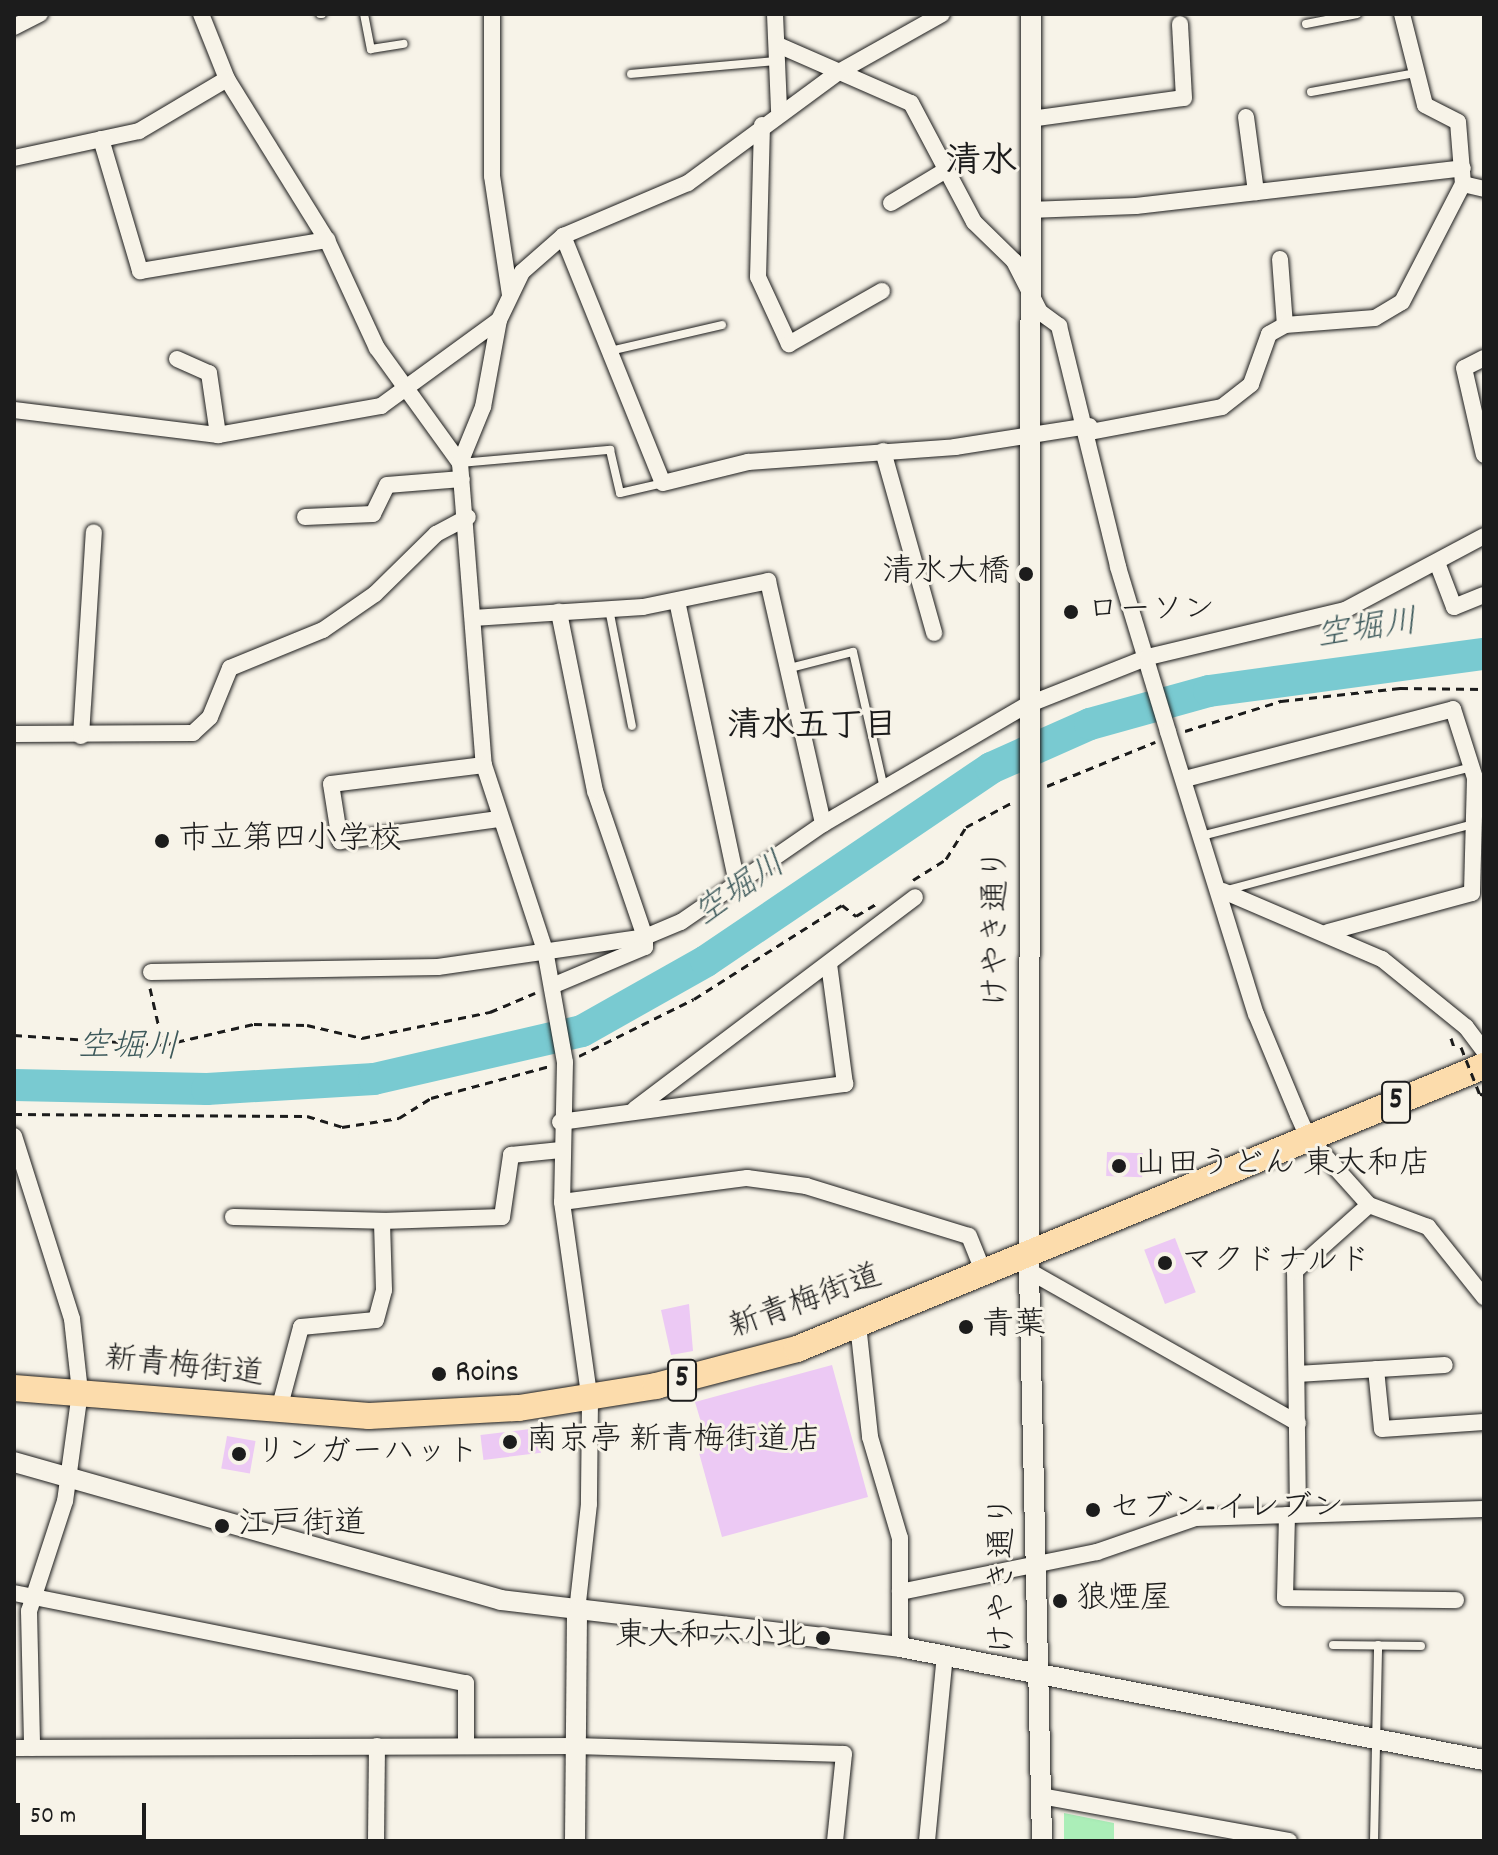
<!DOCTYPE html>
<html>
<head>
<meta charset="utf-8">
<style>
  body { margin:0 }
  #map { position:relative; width:1498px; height:1855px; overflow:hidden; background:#f7f3e8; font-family:Dekko,"Klee One",sans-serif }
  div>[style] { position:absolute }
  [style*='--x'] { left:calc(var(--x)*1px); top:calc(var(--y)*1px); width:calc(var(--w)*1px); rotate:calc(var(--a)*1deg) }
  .green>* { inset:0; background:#abeeb8 }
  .river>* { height:32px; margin:-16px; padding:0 16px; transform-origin:16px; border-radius:16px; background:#79cad1 }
  .building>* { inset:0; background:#ecc9f4; transform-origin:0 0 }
  .path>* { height:3px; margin-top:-1.5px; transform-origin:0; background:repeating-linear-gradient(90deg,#1c1c1c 0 8px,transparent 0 14px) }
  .roads { filter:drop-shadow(0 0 2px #1c1c1c) drop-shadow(0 0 2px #1c1c1c) }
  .service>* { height:8px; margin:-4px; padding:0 4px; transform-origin:4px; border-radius:4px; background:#f7f3e8 }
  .minor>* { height:16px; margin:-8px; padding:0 8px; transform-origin:8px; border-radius:8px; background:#f7f3e8 }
  .tertiary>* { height:20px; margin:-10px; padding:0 10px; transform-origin:10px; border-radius:10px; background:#f7f3e8 }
  .primary>* { height:26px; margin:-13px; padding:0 13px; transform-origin:13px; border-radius:13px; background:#fcdcac }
  .path-bridge>* { height:3px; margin-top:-1.5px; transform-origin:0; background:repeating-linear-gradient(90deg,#1c1c1c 0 8px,transparent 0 14px) }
  .dots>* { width:22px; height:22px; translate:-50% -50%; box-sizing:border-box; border:4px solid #f7f3e8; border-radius:50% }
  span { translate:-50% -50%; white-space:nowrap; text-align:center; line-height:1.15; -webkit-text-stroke:6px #f7f3e8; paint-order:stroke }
  .shield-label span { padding:2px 6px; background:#f7f3e8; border:2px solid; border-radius:6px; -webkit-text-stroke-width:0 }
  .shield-label { font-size:30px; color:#1c1c1c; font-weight:700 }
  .poi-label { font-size:32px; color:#1c1c1c }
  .right { translate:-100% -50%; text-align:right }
  .left { translate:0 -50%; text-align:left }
  .street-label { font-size:32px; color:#1c1c1c }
  .water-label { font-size:34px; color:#3d595b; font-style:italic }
  .neighbourhood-label { font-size:34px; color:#1c1c1c; font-weight:700 }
  .quarter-label { font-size:36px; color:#1c1c1c; font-weight:700 }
  .frame { position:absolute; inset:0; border:16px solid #1c1c1c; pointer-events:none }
  .scale { position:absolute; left:16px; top:1803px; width:130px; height:36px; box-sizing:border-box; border:4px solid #1c1c1c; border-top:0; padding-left:10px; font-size:24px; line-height:28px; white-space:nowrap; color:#1c1c1c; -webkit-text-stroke:6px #f7f3e8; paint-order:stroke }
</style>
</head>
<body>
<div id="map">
  <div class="green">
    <i style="clip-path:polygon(1064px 1813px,1114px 1823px,1114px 1841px,1064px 1841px)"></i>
  </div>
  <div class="river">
    <i style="--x:14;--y:1085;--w:193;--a:1.2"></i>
    <i style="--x:207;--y:1089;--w:167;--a:-3.4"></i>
    <i style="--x:374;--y:1079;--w:213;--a:-13"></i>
    <i style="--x:582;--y:1031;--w:142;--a:-29.4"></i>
    <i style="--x:706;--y:961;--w:344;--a:-34.1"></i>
    <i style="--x:991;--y:768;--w:108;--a:-24"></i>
    <i style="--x:1090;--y:724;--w:123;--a:-15.5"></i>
    <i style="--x:1209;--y:691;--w:277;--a:-7.7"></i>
  </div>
  <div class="building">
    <i style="left:1107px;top:1152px;width:36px;height:24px;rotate:2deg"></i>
    <i style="left:1175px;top:1238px;width:58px;height:33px;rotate:69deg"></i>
    <i style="clip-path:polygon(689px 1304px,693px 1351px,671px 1355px,661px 1310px)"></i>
    <i style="clip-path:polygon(832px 1365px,868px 1497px,722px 1537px,696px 1442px,706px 1439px,695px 1402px)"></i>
    <i style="left:538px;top:1428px;width:25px;height:58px;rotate:83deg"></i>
    <i style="left:227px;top:1436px;width:29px;height:33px;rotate:10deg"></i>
  </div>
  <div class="path">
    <i style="--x:1185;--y:731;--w:101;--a:-17.4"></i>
    <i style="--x:1281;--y:701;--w:120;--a:-6.2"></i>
    <i style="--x:1400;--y:688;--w:84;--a:0.7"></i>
    <i style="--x:1047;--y:786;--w:117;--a:-22.2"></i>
    <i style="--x:913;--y:880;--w:39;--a:-32"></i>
    <i style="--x:946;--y:859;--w:38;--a:-58"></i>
    <i style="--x:966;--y:827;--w:51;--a:-28.1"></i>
    <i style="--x:150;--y:988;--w:58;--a:77.2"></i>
    <i style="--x:14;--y:1035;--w:149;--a:3.8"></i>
    <i style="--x:163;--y:1045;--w:93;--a:-13"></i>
    <i style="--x:254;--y:1024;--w:53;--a:1.1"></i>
    <i style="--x:307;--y:1025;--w:57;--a:13.3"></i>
    <i style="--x:362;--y:1038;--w:131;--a:-11.5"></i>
    <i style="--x:490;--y:1012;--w:49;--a:-22.9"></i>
    <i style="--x:1451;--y:1038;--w:13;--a:72"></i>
    <i style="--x:579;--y:1056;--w:128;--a:-26.4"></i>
    <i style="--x:694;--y:999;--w:175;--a:-32.4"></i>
    <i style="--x:842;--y:905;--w:18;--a:38"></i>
    <i style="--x:856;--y:916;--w:23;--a:-31"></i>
    <i style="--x:1480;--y:1095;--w:4;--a:-27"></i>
    <i style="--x:14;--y:1114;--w:293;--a:0.4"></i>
    <i style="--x:307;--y:1116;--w:37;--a:17"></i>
    <i style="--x:342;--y:1127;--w:58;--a:-9"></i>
    <i style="--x:399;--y:1118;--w:38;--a:-32"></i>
    <i style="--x:431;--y:1098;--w:123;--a:-15.1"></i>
  </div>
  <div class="roads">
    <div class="service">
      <i style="--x:320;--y:14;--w:2;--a:0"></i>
      <i style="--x:364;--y:14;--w:36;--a:79"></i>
      <i style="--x:371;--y:49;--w:33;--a:-9"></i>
      <i style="--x:1306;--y:24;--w:52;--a:-11.1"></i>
      <i style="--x:631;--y:74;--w:147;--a:-5.1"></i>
      <i style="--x:1311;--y:92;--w:107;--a:-10.3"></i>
      <i style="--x:610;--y:351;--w:115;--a:-13.1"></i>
      <i style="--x:460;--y:463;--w:151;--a:-5"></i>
      <i style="--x:610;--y:450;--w:44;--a:76.9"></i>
      <i style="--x:620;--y:493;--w:44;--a:-13.1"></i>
      <i style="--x:609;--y:609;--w:119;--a:78.9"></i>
      <i style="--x:790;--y:668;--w:65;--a:-14.3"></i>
      <i style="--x:853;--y:652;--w:139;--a:77.2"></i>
      <i style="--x:1205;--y:835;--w:275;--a:-14.3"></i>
      <i style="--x:1227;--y:890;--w:255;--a:-15"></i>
      <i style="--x:1333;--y:1645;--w:88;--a:0.7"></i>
      <i style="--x:1374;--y:1841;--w:196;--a:-88.8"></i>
    </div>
    <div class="minor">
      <i style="--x:201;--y:14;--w:70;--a:68.2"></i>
      <i style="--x:227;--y:79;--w:190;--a:58.2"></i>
      <i style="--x:327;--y:240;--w:119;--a:65.2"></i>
      <i style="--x:377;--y:348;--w:142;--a:54.2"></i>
      <i style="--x:460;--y:463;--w:303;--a:85.5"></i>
      <i style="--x:484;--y:765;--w:195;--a:71.8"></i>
      <i style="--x:545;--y:950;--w:114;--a:79.9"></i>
      <i style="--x:565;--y:1062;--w:140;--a:91.2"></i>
      <i style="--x:562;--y:1202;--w:200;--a:82"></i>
      <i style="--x:590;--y:1400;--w:104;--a:90.6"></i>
      <i style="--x:589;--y:1504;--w:108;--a:96.4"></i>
      <i style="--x:492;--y:14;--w:162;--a:90"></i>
      <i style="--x:492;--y:176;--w:120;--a:81.4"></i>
      <i style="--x:775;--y:14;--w:97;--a:87.6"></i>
      <i style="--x:14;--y:27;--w:29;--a:-27"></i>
      <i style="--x:778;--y:45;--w:145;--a:23.6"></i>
      <i style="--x:911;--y:103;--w:135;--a:62.1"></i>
      <i style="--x:974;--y:222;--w:56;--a:44.3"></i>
      <i style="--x:1014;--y:261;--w:57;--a:63"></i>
      <i style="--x:1040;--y:312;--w:24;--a:36"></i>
      <i style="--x:1059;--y:326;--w:248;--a:76.2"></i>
      <i style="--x:1118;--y:567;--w:172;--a:73.1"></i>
      <i style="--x:1168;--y:732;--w:295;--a:72.7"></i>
      <i style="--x:1256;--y:1014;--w:109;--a:67.4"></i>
      <i style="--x:1298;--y:1115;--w:24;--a:66"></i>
      <i style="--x:1308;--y:1137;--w:91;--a:48.1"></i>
      <i style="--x:1369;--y:1205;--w:63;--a:20.4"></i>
      <i style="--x:1428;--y:1227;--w:90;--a:51.3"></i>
      <i style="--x:1246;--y:117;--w:76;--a:82.4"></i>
      <i style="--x:1030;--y:119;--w:155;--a:-7.8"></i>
      <i style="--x:1184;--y:98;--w:74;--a:-93.1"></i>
      <i style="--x:762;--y:125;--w:152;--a:91.5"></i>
      <i style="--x:758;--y:277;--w:74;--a:65.2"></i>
      <i style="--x:789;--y:344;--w:107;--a:-29.7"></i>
      <i style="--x:101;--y:139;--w:138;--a:73.5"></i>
      <i style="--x:140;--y:271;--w:190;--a:-9.4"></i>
      <i style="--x:14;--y:158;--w:128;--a:-12.2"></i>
      <i style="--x:139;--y:131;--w:102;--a:-30.6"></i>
      <i style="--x:1463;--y:184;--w:22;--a:13"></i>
      <i style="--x:891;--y:203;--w:64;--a:-31"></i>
      <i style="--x:1029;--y:210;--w:107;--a:-2.1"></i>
      <i style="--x:1136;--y:206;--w:329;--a:-6.6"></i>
      <i style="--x:563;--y:236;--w:266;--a:68"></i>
      <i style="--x:663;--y:483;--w:88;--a:-13.9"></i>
      <i style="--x:748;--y:462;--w:208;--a:-4.1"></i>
      <i style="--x:955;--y:447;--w:136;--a:-8.9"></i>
      <i style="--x:1280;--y:259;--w:66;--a:85.7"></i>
      <i style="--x:1484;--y:358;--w:22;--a:153"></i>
      <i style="--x:1464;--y:368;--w:89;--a:77.1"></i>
      <i style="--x:177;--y:359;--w:35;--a:24"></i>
      <i style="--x:209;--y:373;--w:63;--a:81.7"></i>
      <i style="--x:14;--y:410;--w:206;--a:7"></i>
      <i style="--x:218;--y:435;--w:166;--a:-10.1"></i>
      <i style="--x:381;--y:406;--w:146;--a:-36.1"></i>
      <i style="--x:499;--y:320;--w:53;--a:-64.4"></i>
      <i style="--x:522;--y:272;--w:55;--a:-41.3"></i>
      <i style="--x:563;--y:236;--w:136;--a:-23"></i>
      <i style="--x:688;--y:183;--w:185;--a:-36.4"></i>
      <i style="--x:837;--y:73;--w:120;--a:-29.3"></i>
      <i style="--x:1090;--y:432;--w:134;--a:-10.7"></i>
      <i style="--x:1222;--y:407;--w:37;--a:-38"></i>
      <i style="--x:1251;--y:384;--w:53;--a:-70.2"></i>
      <i style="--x:1269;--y:334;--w:18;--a:-29"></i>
      <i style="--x:1285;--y:325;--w:90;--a:-4.4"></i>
      <i style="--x:1375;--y:318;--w:31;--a:-31"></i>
      <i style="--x:1402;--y:302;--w:133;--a:-62.7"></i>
      <i style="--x:1463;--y:184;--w:62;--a:-94.6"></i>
      <i style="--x:1458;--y:122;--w:37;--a:-153"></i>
      <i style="--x:1425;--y:105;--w:94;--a:-104.2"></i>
      <i style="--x:883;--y:451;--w:189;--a:74.3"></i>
      <i style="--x:460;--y:463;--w:61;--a:-67.7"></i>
      <i style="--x:483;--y:407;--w:88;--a:-79.6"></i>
      <i style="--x:305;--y:517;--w:68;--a:-2.5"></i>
      <i style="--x:373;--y:514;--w:32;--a:-64"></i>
      <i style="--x:387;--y:485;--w:75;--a:-4.6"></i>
      <i style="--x:1438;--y:565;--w:45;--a:69.1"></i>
      <i style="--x:1454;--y:607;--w:32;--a:-22"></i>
      <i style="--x:677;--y:601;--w:288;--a:78"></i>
      <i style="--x:473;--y:618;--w:170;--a:-3.7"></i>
      <i style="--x:643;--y:607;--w:128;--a:-11.7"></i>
      <i style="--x:768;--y:581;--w:249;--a:77.2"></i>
      <i style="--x:14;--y:734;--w:179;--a:-0.3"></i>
      <i style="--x:193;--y:733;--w:23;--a:-43"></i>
      <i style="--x:210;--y:717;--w:53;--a:-67.8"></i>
      <i style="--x:230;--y:668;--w:100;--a:-22.2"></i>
      <i style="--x:323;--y:630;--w:63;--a:-34.7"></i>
      <i style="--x:375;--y:594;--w:86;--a:-44.5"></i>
      <i style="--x:436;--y:534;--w:36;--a:-28"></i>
      <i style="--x:81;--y:736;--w:204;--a:-86.4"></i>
      <i style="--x:484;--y:765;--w:154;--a:172.9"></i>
      <i style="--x:331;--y:784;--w:58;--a:81"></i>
      <i style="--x:340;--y:841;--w:160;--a:-7.9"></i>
      <i style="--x:1185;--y:779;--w:277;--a:-14.6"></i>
      <i style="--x:1453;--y:709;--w:72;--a:72.3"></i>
      <i style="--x:1475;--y:778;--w:115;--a:91.5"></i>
      <i style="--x:1472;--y:893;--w:149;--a:164.8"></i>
      <i style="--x:1223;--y:891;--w:173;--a:23.2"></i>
      <i style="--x:1382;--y:959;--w:108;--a:39"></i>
      <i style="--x:1466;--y:1027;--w:30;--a:53"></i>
      <i style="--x:151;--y:972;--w:287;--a:-1"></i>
      <i style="--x:438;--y:967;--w:209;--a:-8.2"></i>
      <i style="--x:645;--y:937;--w:154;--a:-108.9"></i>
      <i style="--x:595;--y:791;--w:183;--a:-101.4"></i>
      <i style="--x:552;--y:986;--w:101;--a:-22.8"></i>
      <i style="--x:645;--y:947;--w:10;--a:-90"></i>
      <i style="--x:645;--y:937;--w:39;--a:-23"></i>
      <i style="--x:681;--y:922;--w:173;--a:-34.6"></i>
      <i style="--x:823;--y:824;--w:236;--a:-30.3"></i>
      <i style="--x:1027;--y:705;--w:130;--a:-21.6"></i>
      <i style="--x:1148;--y:657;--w:203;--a:-13.4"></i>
      <i style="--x:1345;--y:610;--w:157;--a:-28"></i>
      <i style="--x:635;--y:1109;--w:351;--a:-37.1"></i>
      <i style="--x:560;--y:1122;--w:288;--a:-7.6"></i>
      <i style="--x:845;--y:1084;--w:121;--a:-97.6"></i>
      <i style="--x:14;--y:1136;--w:192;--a:72.4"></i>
      <i style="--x:72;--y:1319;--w:73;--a:83.7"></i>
      <i style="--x:80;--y:1392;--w:110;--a:97.8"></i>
      <i style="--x:65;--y:1501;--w:116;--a:108.1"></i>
      <i style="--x:29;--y:1611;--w:137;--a:88.7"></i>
      <i style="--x:562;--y:1202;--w:187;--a:-7.4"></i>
      <i style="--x:747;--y:1178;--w:60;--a:7.7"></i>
      <i style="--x:806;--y:1186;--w:170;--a:17.1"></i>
      <i style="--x:969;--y:1236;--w:38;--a:68"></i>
      <i style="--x:233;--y:1217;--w:149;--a:1.5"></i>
      <i style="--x:1029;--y:1271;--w:309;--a:29.5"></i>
      <i style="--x:858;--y:1324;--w:114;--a:83.9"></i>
      <i style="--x:870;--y:1437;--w:105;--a:73.5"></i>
      <i style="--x:900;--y:1538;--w:109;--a:90"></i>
      <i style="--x:1376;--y:1369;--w:60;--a:84.3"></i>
      <i style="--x:1382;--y:1429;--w:102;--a:-3.9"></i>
      <i style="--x:1297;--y:1374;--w:148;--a:-3.5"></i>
      <i style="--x:278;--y:1413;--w:89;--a:-75"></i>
      <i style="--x:301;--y:1327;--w:75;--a:-5.3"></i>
      <i style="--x:376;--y:1320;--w:31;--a:-75"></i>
      <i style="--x:384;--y:1290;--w:69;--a:-91.7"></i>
      <i style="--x:382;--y:1221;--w:120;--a:-1.9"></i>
      <i style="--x:502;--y:1217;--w:63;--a:-81.7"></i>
      <i style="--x:511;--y:1155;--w:50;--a:-5.7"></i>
      <i style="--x:1298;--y:1514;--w:243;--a:-90.7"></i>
      <i style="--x:1295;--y:1271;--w:99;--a:-41.7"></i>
      <i style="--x:1287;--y:1515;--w:83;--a:91.4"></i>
      <i style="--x:1285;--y:1598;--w:171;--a:0.7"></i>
      <i style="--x:900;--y:1592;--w:201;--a:-11.5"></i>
      <i style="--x:1097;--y:1552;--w:104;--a:-19.1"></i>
      <i style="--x:1195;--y:1518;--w:289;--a:-1.8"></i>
      <i style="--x:14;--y:1593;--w:461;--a:11.3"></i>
      <i style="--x:466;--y:1683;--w:63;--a:90"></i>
      <i style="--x:14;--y:1748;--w:561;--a:-0.2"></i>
      <i style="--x:575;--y:1746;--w:269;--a:1.7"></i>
      <i style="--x:844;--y:1754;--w:87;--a:95.9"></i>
      <i style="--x:1041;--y:1796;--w:252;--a:10.3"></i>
      <i style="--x:376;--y:1841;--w:95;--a:-89.4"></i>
      <i style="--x:927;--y:1841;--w:187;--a:-84.5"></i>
    </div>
    <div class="tertiary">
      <i style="--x:1031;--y:14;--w:1257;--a:90.09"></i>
      <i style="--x:1029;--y:1271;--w:570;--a:88.69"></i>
      <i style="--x:14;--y:1462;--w:506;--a:15.82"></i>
      <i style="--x:501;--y:1600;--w:402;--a:6.7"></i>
      <i style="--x:900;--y:1647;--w:595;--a:10.95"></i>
      <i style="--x:575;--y:1841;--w:230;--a:-89.5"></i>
    </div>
    <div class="primary">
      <i style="--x:14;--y:1388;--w:356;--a:4.5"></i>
      <i style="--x:369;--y:1416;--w:150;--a:-3.1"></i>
      <i style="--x:519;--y:1408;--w:139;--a:-9.1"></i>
      <i style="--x:656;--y:1386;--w:146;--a:-14.7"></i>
      <i style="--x:797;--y:1349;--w:743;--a:-22.39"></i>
    </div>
  </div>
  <div class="path-bridge">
    <i style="--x:1461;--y:1047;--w:52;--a:68.4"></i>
  </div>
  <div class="dots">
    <i style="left:1026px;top:574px;background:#1c1c1c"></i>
    <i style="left:1071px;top:612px;background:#1c1c1c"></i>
    <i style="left:162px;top:841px;background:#1c1c1c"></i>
    <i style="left:1119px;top:1166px;background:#1c1c1c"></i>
    <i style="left:1165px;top:1263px;background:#1c1c1c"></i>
    <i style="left:966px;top:1327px;background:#1c1c1c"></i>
    <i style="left:439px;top:1374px;background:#1c1c1c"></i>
    <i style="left:510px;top:1442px;background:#1c1c1c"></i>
    <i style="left:239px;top:1454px;background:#1c1c1c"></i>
    <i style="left:1093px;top:1510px;background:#1c1c1c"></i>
    <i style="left:222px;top:1526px;background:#1c1c1c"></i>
    <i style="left:1060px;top:1601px;background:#1c1c1c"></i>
    <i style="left:823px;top:1638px;background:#1c1c1c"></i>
  </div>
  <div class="shield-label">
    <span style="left:1396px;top:1102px">5</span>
    <span style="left:682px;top:1380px">5</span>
  </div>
  <div class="poi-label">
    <span class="right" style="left:1010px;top:574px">清水大橋</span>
    <span class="left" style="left:1087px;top:612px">ローソン</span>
    <span class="left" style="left:178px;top:841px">市立第四小学校</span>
    <span class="left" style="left:1135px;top:1166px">山田うどん 東大和店</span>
    <span class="left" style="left:1181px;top:1263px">マクドナルド</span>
    <span class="left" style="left:982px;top:1327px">青葉</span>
    <span class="left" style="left:455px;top:1374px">Roins</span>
    <span class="left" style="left:526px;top:1442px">南京亭 新青梅街道店</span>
    <span class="left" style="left:255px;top:1454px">リンガーハット</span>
    <span class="left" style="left:1109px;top:1510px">セブン-イレブン</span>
    <span class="left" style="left:238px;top:1526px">江戸街道</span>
    <span class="left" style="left:1076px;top:1601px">狼煙屋</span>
    <span class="right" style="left:807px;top:1638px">東大和六小北</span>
  </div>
  <div class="street-label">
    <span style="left:999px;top:928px;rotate:-90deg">けやき通り</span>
    <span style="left:806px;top:1304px;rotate:-20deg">新青梅街道</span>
    <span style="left:184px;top:1369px;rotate:6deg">新青梅街道</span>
    <span style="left:1005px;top:1575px;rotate:-90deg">けやき通り</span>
  </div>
  <div class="water-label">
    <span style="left:1367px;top:631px;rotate:-8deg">空堀川</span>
    <span style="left:741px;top:891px;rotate:-34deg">空堀川</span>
    <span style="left:128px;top:1049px;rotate:1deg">空堀川</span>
  </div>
  <div class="neighbourhood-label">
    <span style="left:812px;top:729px">清水五丁目</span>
  </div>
  <div class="quarter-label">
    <span style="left:981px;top:165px">清水</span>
  </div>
  <div class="frame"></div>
  <div class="scale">50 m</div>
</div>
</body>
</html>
